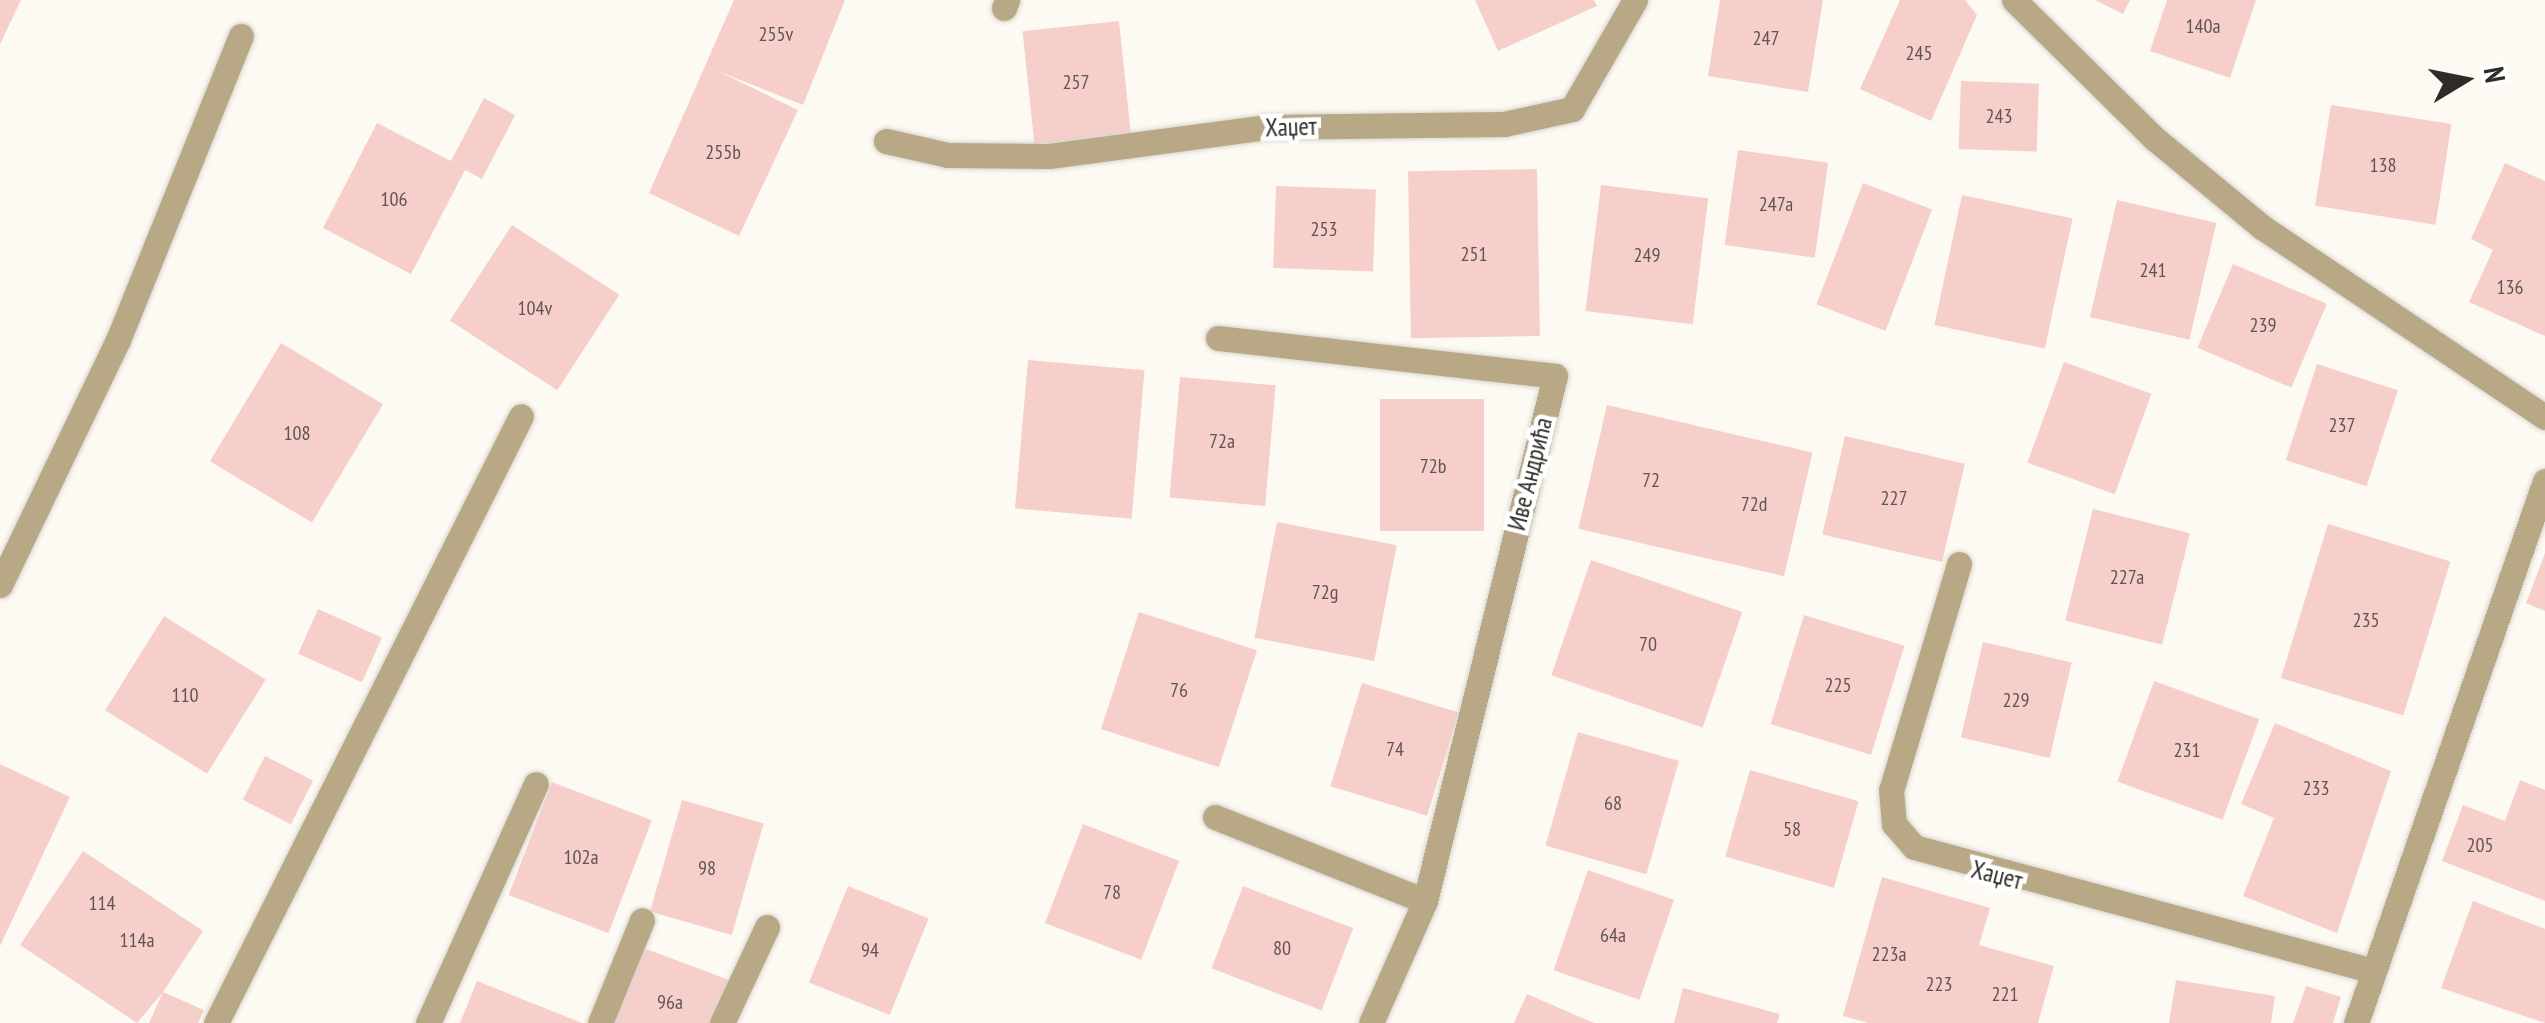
<!DOCTYPE html>
<html>
<head>
<meta charset="utf-8">
<style>
  body { margin:0 }
  #map { position:relative; width:2545px; height:1023px; overflow:hidden; background:#fdfaf3; font-family:"PT Sans Narrow",sans-serif }
  div>[style] { position:absolute }
  [style*='--x'] { left:calc(var(--x)*1px); top:calc(var(--y)*1px); width:calc(var(--w)*1px); rotate:calc(var(--a)*1deg) }
  .building>* { inset:0; background:#f6cfcb; transform-origin:0 0 }
  .roads { filter:drop-shadow(0 0 2px #d8d5cf) drop-shadow(0 0 2px #d8d5cf) }
  .lane>* { height:25px; margin:-12.5px; padding:0 12.5px; transform-origin:12.5px; border-radius:12.5px; background:#b8a886 }
  .street>* { height:25px; margin:-12.5px; padding:0 12.5px; transform-origin:12.5px; border-radius:12.5px; background:#b8a886 }
  span { translate:-50% -50%; white-space:nowrap; text-align:center; line-height:1.15; -webkit-text-stroke:9px #fff; paint-order:stroke }
  .number-label { font-size:20px; color:#5f5552 }
  .number-label span { -webkit-text-stroke-width:0 }
  .street-label { font-size:25px; color:#2d2c29 }
  .north { position:absolute; left:2415px; top:30px; width:100px; height:100px; -webkit-text-stroke:8px #fff; paint-order:stroke; rotate:80deg; font-size:28px; font-weight:700; line-height:40px; text-align:center; color:#2d2c29 }
  .north::after { content:''; display:block; margin:auto; width:35px; height:45px; background:#2d2c29; clip-path:polygon(50% 0,100% 100%,50% 72%,0 100%) }
</style>
</head>
<body>
<div id="map">
  <div class="building">
    <i style="clip-path:polygon(0 0,21px 0,0 44px)"></i>
    <i style="clip-path:polygon(734px 0,845px 0,803px 105px,720px 72px,798px 110px,739px 236px,649px 193px)"></i>
    <i style="clip-path:polygon(1475px 0,1594px 0,1597px 6px,1498px 51px)"></i>
    <i style="clip-path:polygon(1720px 0,1823px 0,1808px 92px,1708px 76px)"></i>
    <i style="clip-path:polygon(1965px 0,1977px 15px,1931px 121px,1860px 89px,1900px 0)"></i>
    <i style="clip-path:polygon(2095px 0,2130px 0,2123px 14px)"></i>
    <i style="clip-path:polygon(2167px 0,2256px 0,2230px 78px,2150px 51px)"></i>
    <i style="left:1119px;top:21px;width:114px;height:97px;rotate:84deg"></i>
    <i style="left:1961px;top:81px;width:78px;height:68px;rotate:2deg"></i>
    <i style="clip-path:polygon(484px 98px,515px 115px,482px 179px,465px 170px,411px 274px,323px 228px,377px 123px,451px 161px)"></i>
    <i style="left:2331px;top:105px;width:122px;height:102px;rotate:9deg"></i>
    <i style="left:1738px;top:150px;width:91px;height:96px;rotate:8deg"></i>
    <i style="clip-path:polygon(2505px 163px,2545px 181px,2545px 336px,2469px 302px,2493px 250px,2471px 239px)"></i>
    <i style="left:1537px;top:169px;width:167px;height:129px;rotate:89deg"></i>
    <i style="left:1863px;top:183px;width:74px;height:130px;rotate:21deg"></i>
    <i style="left:1601px;top:185px;width:108px;height:127px;rotate:7deg"></i>
    <i style="left:1276px;top:186px;width:100px;height:82px;rotate:2deg"></i>
    <i style="left:1962px;top:195px;width:113px;height:133px;rotate:12deg"></i>
    <i style="left:2117px;top:200px;width:102px;height:120px;rotate:13deg"></i>
    <i style="left:512px;top:225px;width:128px;height:114px;rotate:33deg"></i>
    <i style="left:2233px;top:264px;width:102px;height:91px;rotate:23deg"></i>
    <i style="left:281px;top:343px;width:119px;height:138px;rotate:31deg"></i>
    <i style="left:1028px;top:360px;width:117px;height:149px;rotate:5deg"></i>
    <i style="left:2064px;top:362px;width:93px;height:107px;rotate:20deg"></i>
    <i style="left:2317px;top:364px;width:85px;height:101px;rotate:18deg"></i>
    <i style="left:1180px;top:377px;width:96px;height:121px;rotate:5deg"></i>
    <i style="left:1484px;top:399px;width:132px;height:104px;rotate:90deg"></i>
    <i style="left:1607px;top:405px;width:211px;height:127px;rotate:13deg"></i>
    <i style="left:1845px;top:436px;width:123px;height:101px;rotate:13deg"></i>
    <i style="left:2093px;top:509px;width:100px;height:115px;rotate:14deg"></i>
    <i style="left:1277px;top:522px;width:122px;height:118px;rotate:11deg"></i>
    <i style="left:2328px;top:524px;width:128px;height:161px;rotate:17deg"></i>
    <i style="clip-path:polygon(2545px 553px,2545px 611px,2526px 603px)"></i>
    <i style="left:1591px;top:560px;width:160px;height:122px;rotate:19deg"></i>
    <i style="left:318px;top:609px;width:70px;height:49px;rotate:24deg"></i>
    <i style="left:1139px;top:612px;width:124px;height:123px;rotate:18deg"></i>
    <i style="left:1804px;top:615px;width:105px;height:114px;rotate:17deg"></i>
    <i style="left:164px;top:616px;width:120px;height:111px;rotate:32deg"></i>
    <i style="left:1983px;top:642px;width:91px;height:98px;rotate:13deg"></i>
    <i style="left:2154px;top:681px;width:112px;height:107px;rotate:20deg"></i>
    <i style="left:1362px;top:683px;width:101px;height:108px;rotate:17deg"></i>
    <i style="clip-path:polygon(2275px 723px,2391px 771px,2337px 933px,2243px 896px,2274px 818px,2241px 804px)"></i>
    <i style="left:1578px;top:732px;width:105px;height:118px;rotate:16deg"></i>
    <i style="left:265px;top:756px;width:54px;height:49px;rotate:27deg"></i>
    <i style="clip-path:polygon(0 764px,70px 797px,0 946px)"></i>
    <i style="left:1750px;top:770px;width:113px;height:90px;rotate:16deg"></i>
    <i style="clip-path:polygon(2520px 780px,2545px 790px,2545px 901px,2442px 861px,2463px 805px,2505px 821px)"></i>
    <i style="left:552px;top:782px;width:107px;height:121px;rotate:21deg"></i>
    <i style="left:682px;top:800px;width:85px;height:116px;rotate:16deg"></i>
    <i style="left:1083px;top:824px;width:103px;height:106px;rotate:21deg"></i>
    <i style="clip-path:polygon(83px 851px,203px 931px,163px 992px,204px 1010px,198px 1023px,149px 1023px,163px 992px,137px 1023px,20px 945px)"></i>
    <i style="left:1588px;top:870px;width:91px;height:106px;rotate:19deg"></i>
    <i style="clip-path:polygon(1882px 877px,1990px 908px,1979px 945px,2054px 966px,2038px 1023px,1869px 1023px,1843px 1016px)"></i>
    <i style="left:848px;top:886px;width:87px;height:104px;rotate:22deg"></i>
    <i style="left:1243px;top:886px;width:118px;height:88px;rotate:21deg"></i>
    <i style="clip-path:polygon(2473px 901px,2545px 929px,2545px 1023px,2441px 988px)"></i>
    <i style="clip-path:polygon(641px 947px,729px 980px,712px 1023px,612px 1023px)"></i>
    <i style="clip-path:polygon(2176px 980px,2275px 996px,2271px 1023px,2169px 1023px)"></i>
    <i style="clip-path:polygon(477px 981px,582px 1023px,460px 1023px)"></i>
    <i style="clip-path:polygon(2306px 986px,2341px 997px,2333px 1023px,2293px 1023px)"></i>
    <i style="clip-path:polygon(1683px 988px,1780px 1014px,1777px 1023px,1674px 1023px)"></i>
    <i style="clip-path:polygon(1527px 994px,1594px 1023px,1514px 1023px)"></i>
  </div>
  <div class="roads">
    <div class="lane">
      <i style="--x:886;--y:141;--w:64;--a:12.7"></i>
      <i style="--x:948;--y:155;--w:101;--a:0.6"></i>
      <i style="--x:1049;--y:156;--w:219;--a:-7.6"></i>
      <i style="--x:1266;--y:127;--w:238;--a:-0.7"></i>
      <i style="--x:1504;--y:124;--w:70;--a:-12.4"></i>
      <i style="--x:1572;--y:109;--w:126;--a:-60"></i>
      <i style="--x:1215;--y:817;--w:226;--a:21.8"></i>
      <i style="--x:216;--y:1023;--w:679;--a:-63.32"></i>
    </div>
    <div class="street">
      <i style="--x:2014;--y:0;--w:197;--a:44.6"></i>
      <i style="--x:2154;--y:138;--w:140;--a:39.5"></i>
      <i style="--x:2262;--y:227;--w:341;--a:33.9"></i>
      <i style="--x:1004;--y:8;--w:9;--a:-69"></i>
      <i style="--x:1218;--y:338;--w:339;--a:6.4"></i>
      <i style="--x:1555;--y:376;--w:541;--a:103.91"></i>
      <i style="--x:1425;--y:901;--w:133;--a:113.9"></i>
      <i style="--x:1959;--y:564;--w:236;--a:106.7"></i>
      <i style="--x:1891;--y:790;--w:34;--a:85"></i>
      <i style="--x:1894;--y:824;--w:30;--a:49"></i>
      <i style="--x:1914;--y:847;--w:475;--a:15.1"></i>
      <i style="--x:0;--y:585;--w:272;--a:-64.3"></i>
      <i style="--x:118;--y:340;--w:328;--a:-68"></i>
      <i style="--x:428;--y:1023;--w:262;--a:-65.7"></i>
      <i style="--x:600;--y:1023;--w:111;--a:-67.8"></i>
      <i style="--x:722;--y:1023;--w:106;--a:-64.9"></i>
      <i style="--x:2356;--y:1023;--w:574;--a:-70.78"></i>
    </div>
  </div>
  <div class="number-label">
    <span style="left:2203px;top:26px">140a</span>
    <span style="left:776px;top:34px">255v</span>
    <span style="left:1766px;top:38px">247</span>
    <span style="left:1919px;top:53px">245</span>
    <span style="left:1076px;top:82px">257</span>
    <span style="left:1999px;top:116px">243</span>
    <span style="left:723px;top:152px">255b</span>
    <span style="left:2383px;top:165px">138</span>
    <span style="left:394px;top:199px">106</span>
    <span style="left:1776px;top:204px">247a</span>
    <span style="left:1324px;top:229px">253</span>
    <span style="left:1474px;top:254px">251</span>
    <span style="left:1647px;top:255px">249</span>
    <span style="left:2153px;top:270px">241</span>
    <span style="left:2510px;top:287px">136</span>
    <span style="left:535px;top:308px">104v</span>
    <span style="left:2263px;top:325px">239</span>
    <span style="left:2342px;top:425px">237</span>
    <span style="left:297px;top:433px">108</span>
    <span style="left:1222px;top:441px">72a</span>
    <span style="left:1433px;top:466px">72b</span>
    <span style="left:1651px;top:480px">72</span>
    <span style="left:1894px;top:498px">227</span>
    <span style="left:1754px;top:504px">72d</span>
    <span style="left:2127px;top:577px">227a</span>
    <span style="left:1325px;top:592px">72g</span>
    <span style="left:2366px;top:620px">235</span>
    <span style="left:1648px;top:644px">70</span>
    <span style="left:1838px;top:685px">225</span>
    <span style="left:1179px;top:690px">76</span>
    <span style="left:185px;top:695px">110</span>
    <span style="left:2016px;top:700px">229</span>
    <span style="left:1395px;top:749px">74</span>
    <span style="left:2187px;top:750px">231</span>
    <span style="left:2316px;top:788px">233</span>
    <span style="left:1613px;top:803px">68</span>
    <span style="left:1792px;top:829px">58</span>
    <span style="left:2480px;top:845px">205</span>
    <span style="left:581px;top:857px">102a</span>
    <span style="left:707px;top:868px">98</span>
    <span style="left:1112px;top:892px">78</span>
    <span style="left:102px;top:903px">114</span>
    <span style="left:1613px;top:935px">64a</span>
    <span style="left:137px;top:940px">114a</span>
    <span style="left:1282px;top:948px">80</span>
    <span style="left:870px;top:950px">94</span>
    <span style="left:1889px;top:954px">223a</span>
    <span style="left:1939px;top:984px">223</span>
    <span style="left:2005px;top:994px">221</span>
    <span style="left:670px;top:1002px">96a</span>
  </div>
  <div class="street-label">
    <span style="left:1291px;top:127px;rotate:-2deg">Хаџет</span>
    <span style="left:1530px;top:474px;rotate:-76deg">Иве Андрића</span>
    <span style="left:1997px;top:875px;rotate:14deg">Хаџет</span>
  </div>
  <div class="north">N</div>
</div>
</body>
</html>
